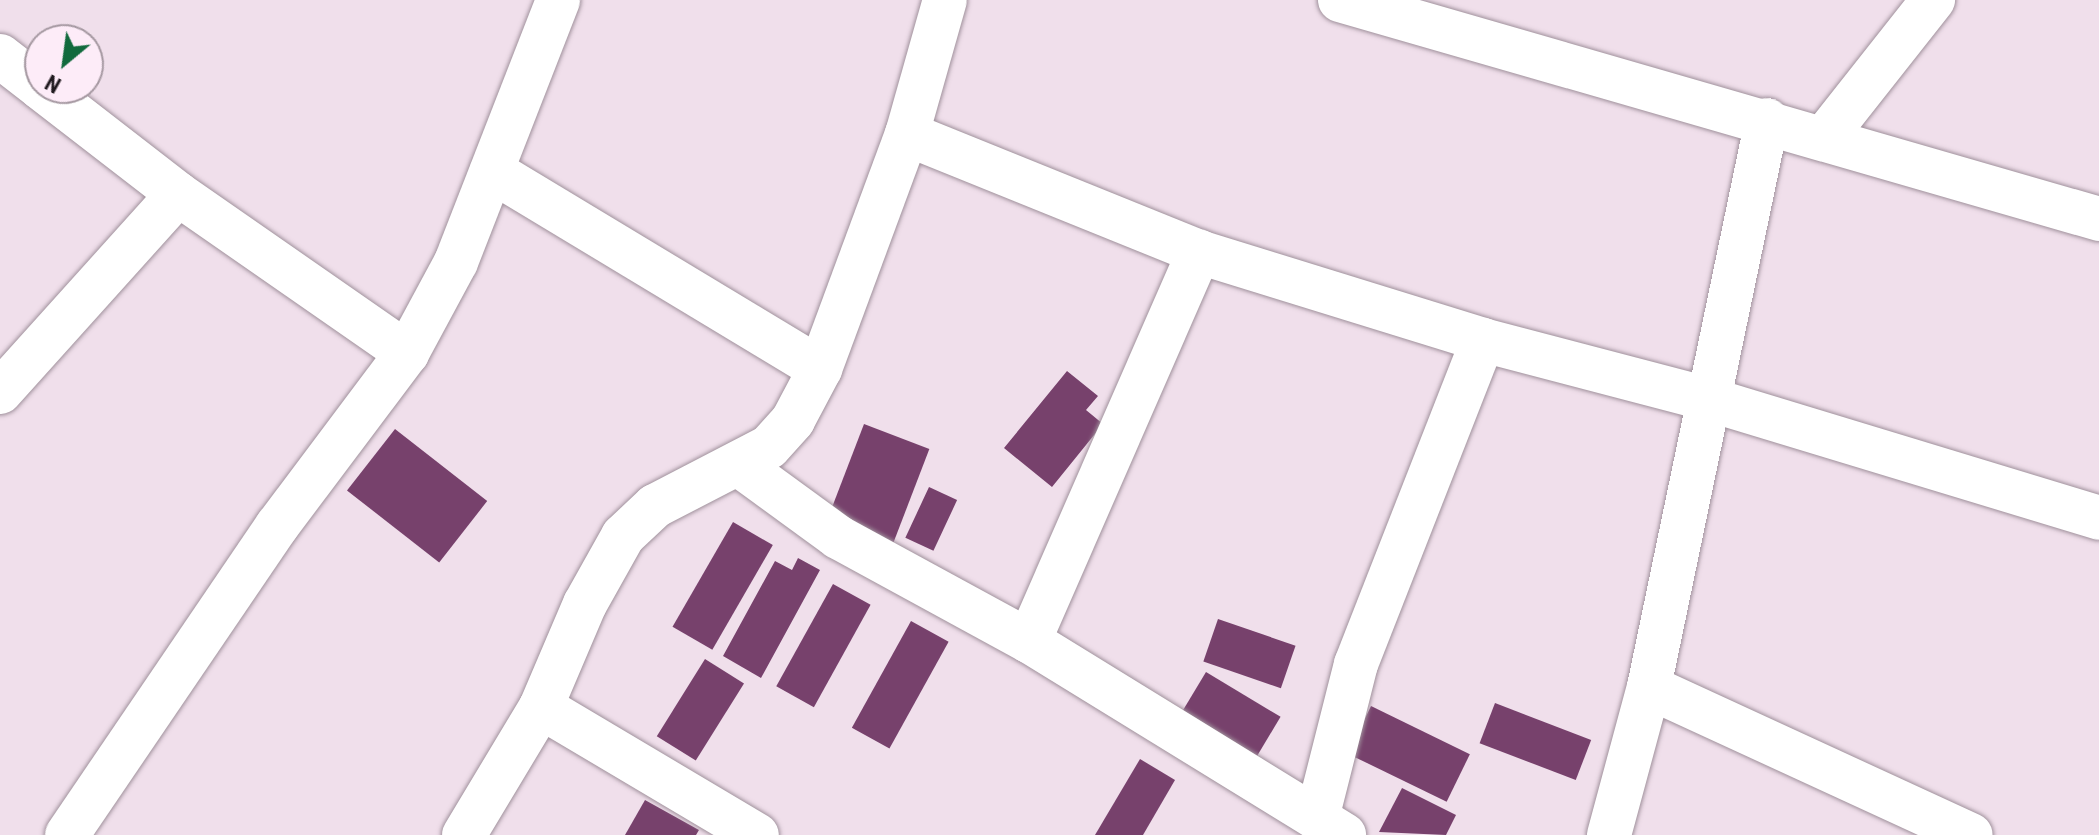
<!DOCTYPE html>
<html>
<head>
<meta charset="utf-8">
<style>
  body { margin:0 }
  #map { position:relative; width:2099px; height:835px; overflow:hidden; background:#f0dfeb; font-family:"Roboto Condensed",sans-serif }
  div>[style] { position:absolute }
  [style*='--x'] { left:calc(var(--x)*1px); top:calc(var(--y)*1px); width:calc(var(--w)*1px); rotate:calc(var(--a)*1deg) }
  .building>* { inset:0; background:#77416c; transform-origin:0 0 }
  .roads { filter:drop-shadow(0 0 2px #a0919c) drop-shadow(0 0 2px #a0919c) }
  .minor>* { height:44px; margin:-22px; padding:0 22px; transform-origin:22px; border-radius:22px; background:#fff }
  span { translate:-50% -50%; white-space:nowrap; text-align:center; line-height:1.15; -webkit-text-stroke:8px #fdecf8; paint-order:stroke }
  .north { position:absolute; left:24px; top:24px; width:80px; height:80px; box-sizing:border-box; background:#fdecf8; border:2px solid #a598a1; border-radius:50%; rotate:209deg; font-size:22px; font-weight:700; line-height:32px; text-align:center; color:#201a1f }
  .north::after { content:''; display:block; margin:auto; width:28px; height:36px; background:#116a3d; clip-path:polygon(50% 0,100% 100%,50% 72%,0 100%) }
</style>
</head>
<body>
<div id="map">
  <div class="building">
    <i style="clip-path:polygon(1067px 371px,1098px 396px,1086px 410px,1103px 424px,1052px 487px,1004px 448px)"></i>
    <i style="left:864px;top:424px;width:70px;height:102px;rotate:21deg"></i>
    <i style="left:395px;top:429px;width:117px;height:78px;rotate:38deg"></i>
    <i style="left:929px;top:487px;width:31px;height:56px;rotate:25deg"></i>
    <i style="left:733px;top:522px;width:46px;height:121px;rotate:30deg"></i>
    <i style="clip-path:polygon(798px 558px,820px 570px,761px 678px,723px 656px,775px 561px,792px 570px)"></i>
    <i style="left:833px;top:584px;width:43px;height:117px;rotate:29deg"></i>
    <i style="left:1218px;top:619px;width:82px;height:45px;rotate:19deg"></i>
    <i style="left:911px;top:621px;width:43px;height:122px;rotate:29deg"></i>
    <i style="left:705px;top:659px;width:46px;height:91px;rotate:32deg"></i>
    <i style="left:1206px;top:672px;width:87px;height:52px;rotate:31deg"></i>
    <i style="left:1495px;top:703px;width:103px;height:43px;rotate:21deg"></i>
    <i style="left:1371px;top:706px;width:110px;height:53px;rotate:26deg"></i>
    <i style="clip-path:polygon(1140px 759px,1175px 780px,1143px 835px,1095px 835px)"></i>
    <i style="clip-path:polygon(1402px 788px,1456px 815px,1446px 835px,1379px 832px)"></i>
    <i style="clip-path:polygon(645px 800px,699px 830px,696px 835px,625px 835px)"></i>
  </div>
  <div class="roads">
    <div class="minor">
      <i style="--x:1340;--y:0;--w:790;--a:16.09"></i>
      <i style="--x:0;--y:56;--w:51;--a:37.8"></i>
      <i style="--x:41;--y:88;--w:173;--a:37.7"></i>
      <i style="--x:178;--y:194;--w:279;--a:34.8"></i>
      <i style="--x:907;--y:134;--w:315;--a:22"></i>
      <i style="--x:1199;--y:252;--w:297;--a:17.2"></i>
      <i style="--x:1483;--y:340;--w:233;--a:14.7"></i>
      <i style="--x:1708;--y:399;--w:409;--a:16.9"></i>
      <i style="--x:1824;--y:138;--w:176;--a:-51.7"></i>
      <i style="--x:492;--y:171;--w:383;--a:31.1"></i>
      <i style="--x:0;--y:392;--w:266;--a:-48"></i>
      <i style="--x:738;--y:464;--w:124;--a:36.1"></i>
      <i style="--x:838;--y:537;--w:217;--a:28.6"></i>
      <i style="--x:1029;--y:641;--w:370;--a:31.6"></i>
      <i style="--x:1029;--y:641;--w:425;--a:-66.4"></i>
      <i style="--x:1649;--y:687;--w:354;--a:24.7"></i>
      <i style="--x:541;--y:707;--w:251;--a:30.7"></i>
      <i style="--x:1317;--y:818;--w:159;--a:-75.8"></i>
      <i style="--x:1356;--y:664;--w:348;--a:-68.6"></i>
      <i style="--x:67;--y:835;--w:374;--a:-55.8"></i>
      <i style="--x:277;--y:526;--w:216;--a:-53.1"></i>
      <i style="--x:407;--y:353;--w:103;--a:-61.7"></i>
      <i style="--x:456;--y:262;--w:281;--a:-68.7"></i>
      <i style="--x:464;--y:835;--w:149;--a:-59"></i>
      <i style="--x:541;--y:707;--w:112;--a:-66.9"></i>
      <i style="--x:585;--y:604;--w:78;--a:-60.8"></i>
      <i style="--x:623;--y:536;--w:44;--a:-43.2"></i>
      <i style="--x:655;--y:506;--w:128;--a:-27.4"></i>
      <i style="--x:769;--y:447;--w:36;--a:-48"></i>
      <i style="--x:793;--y:420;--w:58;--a:-62.1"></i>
      <i style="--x:820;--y:369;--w:251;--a:-69.7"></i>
      <i style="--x:907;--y:134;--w:139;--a:-74.2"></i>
      <i style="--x:1609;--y:835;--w:153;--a:-74.9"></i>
      <i style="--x:1649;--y:687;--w:579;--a:-78.24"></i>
    </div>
  </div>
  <div class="north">N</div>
</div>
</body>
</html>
